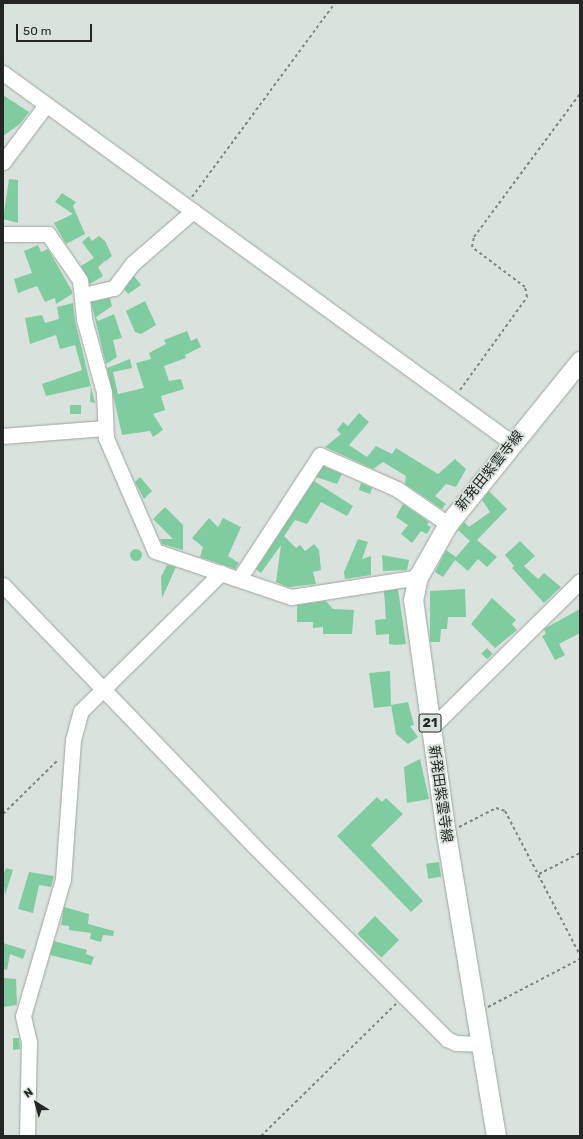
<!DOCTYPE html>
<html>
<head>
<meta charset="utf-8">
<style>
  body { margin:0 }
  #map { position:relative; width:583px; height:1139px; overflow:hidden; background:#dae2dd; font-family:Rubik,"Noto Sans JP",sans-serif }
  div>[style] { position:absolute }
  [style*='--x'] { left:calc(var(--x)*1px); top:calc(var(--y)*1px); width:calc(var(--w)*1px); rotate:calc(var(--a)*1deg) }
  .building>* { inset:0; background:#7ecca0; transform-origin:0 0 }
  .round { border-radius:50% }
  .path>* { height:2px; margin-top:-1px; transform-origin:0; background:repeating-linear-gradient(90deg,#818683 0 3px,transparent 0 6px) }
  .roads { filter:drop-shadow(0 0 1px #9da5a0) drop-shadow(0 0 1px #9da5a0) }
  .minor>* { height:15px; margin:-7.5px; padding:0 7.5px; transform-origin:7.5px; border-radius:7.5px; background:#fff }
  .major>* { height:19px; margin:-9.5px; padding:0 9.5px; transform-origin:9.5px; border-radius:9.5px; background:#fff }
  span { translate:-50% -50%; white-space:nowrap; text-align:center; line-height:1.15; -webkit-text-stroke:3.5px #dae2dd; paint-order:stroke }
  .shield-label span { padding:1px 3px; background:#dae2dd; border:1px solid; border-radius:3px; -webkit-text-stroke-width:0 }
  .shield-label { font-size:13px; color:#232624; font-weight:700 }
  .street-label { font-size:14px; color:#232624 }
  .frame { position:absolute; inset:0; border:4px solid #232624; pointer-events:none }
  .north { position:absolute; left:16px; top:1083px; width:40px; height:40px; -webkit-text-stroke:3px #dae2dd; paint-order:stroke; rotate:323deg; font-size:11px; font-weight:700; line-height:16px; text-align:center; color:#232624 }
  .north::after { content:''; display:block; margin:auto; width:14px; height:18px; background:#232624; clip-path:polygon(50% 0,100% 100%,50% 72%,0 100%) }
  .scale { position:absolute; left:16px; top:24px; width:76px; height:18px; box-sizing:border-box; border:2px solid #232624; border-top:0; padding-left:5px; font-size:12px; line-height:14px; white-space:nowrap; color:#232624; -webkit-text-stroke:3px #dae2dd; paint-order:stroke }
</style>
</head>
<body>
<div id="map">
  <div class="building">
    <i style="clip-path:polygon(3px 95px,29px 112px,20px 124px,3px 136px)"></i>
    <i style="clip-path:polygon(9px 179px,18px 180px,18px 223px,3px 219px)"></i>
    <i style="clip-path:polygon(62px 193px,76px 202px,73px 206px,85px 234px,66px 244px,54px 223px,73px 214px,55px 202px)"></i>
    <i style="clip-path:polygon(89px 236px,92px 241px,99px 236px,105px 241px,112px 256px,105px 262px,103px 259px,104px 262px,98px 267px,103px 276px,90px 284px,81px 266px,94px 258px,82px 242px)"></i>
    <i style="clip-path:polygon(38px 245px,41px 252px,48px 249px,72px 291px,72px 294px,56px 304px,55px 298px,45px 302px,37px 286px,18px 293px,14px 279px,32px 273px,24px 251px)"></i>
    <i style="clip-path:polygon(134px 276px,141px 285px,128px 294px,124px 289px)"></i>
    <i style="clip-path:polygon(110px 298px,112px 306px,96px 317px,98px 321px,114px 314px,122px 338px,113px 340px,117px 357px,106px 364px,91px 302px)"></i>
    <i style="clip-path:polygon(145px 301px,156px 325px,141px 334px,135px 332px,126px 311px)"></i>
    <i style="clip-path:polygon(73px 303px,75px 321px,95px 403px,90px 402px,91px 386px,46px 396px,42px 384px,82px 370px,75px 345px,60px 349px,56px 335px,30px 344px,25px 318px,42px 315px,45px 323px,59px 319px,57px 307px)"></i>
    <i style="clip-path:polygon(187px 331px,191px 341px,197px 338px,201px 347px,185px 355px,186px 358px,164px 366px,169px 381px,181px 379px,184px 389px,161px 396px,165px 410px,153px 414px,163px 430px,153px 437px,150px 431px,122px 435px,107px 368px,130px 359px,132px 368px,113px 372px,118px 394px,144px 388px,136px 363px,151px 359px,149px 353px,166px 344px,164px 340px)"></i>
    <i style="left:81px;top:405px;width:9px;height:11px;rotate:90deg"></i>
    <i style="clip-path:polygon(359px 413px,369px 422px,349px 445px,367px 457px,376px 446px,392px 454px,396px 448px,438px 474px,455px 459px,466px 469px,456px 487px,446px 484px,435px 496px,446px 504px,442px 509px,405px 484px,406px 476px,383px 462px,373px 469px,325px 447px,341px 434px,337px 430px,343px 422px,348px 426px)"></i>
    <i style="clip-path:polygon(323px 466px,342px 474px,337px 484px,316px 477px)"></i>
    <i style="clip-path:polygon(140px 477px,152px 491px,144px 499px,135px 482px)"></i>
    <i style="clip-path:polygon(314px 481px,353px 506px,347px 516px,321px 502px,307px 524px,295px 520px,284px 536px,296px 548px,300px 545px,305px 551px,314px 544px,319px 550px,321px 570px,313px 572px,316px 584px,288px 587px,276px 582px,281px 545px,261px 573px,256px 569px)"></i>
    <i style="clip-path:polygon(361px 483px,372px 488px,370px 494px,359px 490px)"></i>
    <i style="clip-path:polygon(489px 491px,507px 509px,477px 540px,497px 557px,487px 567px,478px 559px,468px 571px,455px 560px,443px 577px,435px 572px,446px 550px,456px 557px,470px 541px,458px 530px,464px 522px,469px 527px,490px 512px,482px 500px)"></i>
    <i style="clip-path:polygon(403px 504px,429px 522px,427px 525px,431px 527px,427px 534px,421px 531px,412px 543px,401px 534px,408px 525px,396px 517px)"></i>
    <i style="clip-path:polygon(165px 507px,183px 525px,183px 550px,162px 544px,160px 539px,173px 539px,153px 519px)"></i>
    <i style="clip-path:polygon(209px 518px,218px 527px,223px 518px,241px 527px,228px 556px,239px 563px,235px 569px,200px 557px,203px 547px,192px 538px)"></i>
    <i style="clip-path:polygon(358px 539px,368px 542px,362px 559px,371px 556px,371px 575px,345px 579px,344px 572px)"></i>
    <i style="clip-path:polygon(520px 541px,535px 556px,524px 566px,538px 579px,544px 573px,561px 587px,544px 603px,512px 568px,514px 566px,505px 555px)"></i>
    <i class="round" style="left:130px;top:549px;width:12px;height:12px"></i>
    <i style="clip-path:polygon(382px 555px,409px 560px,407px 570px,383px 571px)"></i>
    <i style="clip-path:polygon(167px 565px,176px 567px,162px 598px,161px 577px)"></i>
    <i style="clip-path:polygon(398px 589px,406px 644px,395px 645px,389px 644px,389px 634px,376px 635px,375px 620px,386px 619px,384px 591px)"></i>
    <i style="clip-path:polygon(465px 589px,466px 617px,448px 617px,447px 629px,441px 629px,440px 642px,430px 642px,430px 591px)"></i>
    <i style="clip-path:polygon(492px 598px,516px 620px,512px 624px,517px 630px,495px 648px,471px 624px)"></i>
    <i style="clip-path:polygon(326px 601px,333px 609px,354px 610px,352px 634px,323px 634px,323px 627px,313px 628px,313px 622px,297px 622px,297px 605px)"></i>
    <i style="clip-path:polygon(580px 609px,580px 633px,559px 644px,565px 655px,555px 660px,542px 636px,546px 634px,544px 629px)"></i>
    <i style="left:487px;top:648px;width:8px;height:8px;rotate:45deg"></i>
    <i style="clip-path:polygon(390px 671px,391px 706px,374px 708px,369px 673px)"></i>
    <i style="clip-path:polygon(408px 702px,414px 725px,410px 726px,418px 737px,408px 744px,396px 734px,391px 705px)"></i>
    <i style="clip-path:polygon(420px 759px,429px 799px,407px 803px,404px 767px)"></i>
    <i style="clip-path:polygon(377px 797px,382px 802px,386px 798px,403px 814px,371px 845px,423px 901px,411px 912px,337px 836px)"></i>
    <i style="left:439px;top:862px;width:15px;height:13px;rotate:82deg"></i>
    <i style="clip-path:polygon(6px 868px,13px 870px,5px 895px,3px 876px)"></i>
    <i style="clip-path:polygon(29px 872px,54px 876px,51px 887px,39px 885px,33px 913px,18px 909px)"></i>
    <i style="clip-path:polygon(64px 907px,89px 914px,88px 924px,114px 931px,113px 936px,103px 935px,101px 942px,90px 939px,91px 933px,69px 930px,69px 926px,61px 925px)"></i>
    <i style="left:375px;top:916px;width:34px;height:25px;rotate:45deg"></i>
    <i style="clip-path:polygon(54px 941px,87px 950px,86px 954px,94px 957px,91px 965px,50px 955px)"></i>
    <i style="clip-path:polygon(3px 943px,26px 950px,23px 959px,10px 954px,7px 970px,3px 969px)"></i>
    <i style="clip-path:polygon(3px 978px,16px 979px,17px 1005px,3px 1007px)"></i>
    <i style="clip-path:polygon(13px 1038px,19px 1038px,20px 1049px,13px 1050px)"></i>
  </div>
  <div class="path">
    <i style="--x:580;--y:79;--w:4;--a:90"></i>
    <i style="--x:192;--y:197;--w:241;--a:-53.6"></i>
    <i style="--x:460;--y:390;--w:115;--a:-54.2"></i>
    <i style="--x:527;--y:297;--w:10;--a:-101"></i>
    <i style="--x:525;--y:287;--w:66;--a:-143"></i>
    <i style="--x:472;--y:247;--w:10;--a:-79"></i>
    <i style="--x:474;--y:237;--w:178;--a:-53.5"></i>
    <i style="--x:3;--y:814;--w:78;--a:-44.5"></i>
    <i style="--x:459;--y:827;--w:42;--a:-27.2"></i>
    <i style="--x:496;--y:808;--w:9;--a:18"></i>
    <i style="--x:505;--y:811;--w:162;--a:62.5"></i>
    <i style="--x:539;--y:874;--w:46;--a:-27.1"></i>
    <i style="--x:488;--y:1007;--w:104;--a:-27.6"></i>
    <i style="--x:261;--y:1136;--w:189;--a:-44.4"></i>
  </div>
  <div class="roads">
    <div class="minor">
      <i style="--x:3;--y:73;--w:629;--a:36.01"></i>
      <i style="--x:3;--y:162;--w:71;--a:-53"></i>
      <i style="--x:3;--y:234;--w:45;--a:0"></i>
      <i style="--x:48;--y:234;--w:56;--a:55.2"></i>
      <i style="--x:80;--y:280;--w:39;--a:84"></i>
      <i style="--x:84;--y:319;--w:76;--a:74.7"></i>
      <i style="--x:104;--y:392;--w:46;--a:87.5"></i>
      <i style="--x:106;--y:438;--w:123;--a:66.6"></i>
      <i style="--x:155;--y:551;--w:144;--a:18.7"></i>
      <i style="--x:291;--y:597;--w:129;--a:-8.9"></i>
      <i style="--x:83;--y:295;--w:32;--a:-13"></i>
      <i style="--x:114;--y:288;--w:30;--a:-53"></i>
      <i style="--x:132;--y:264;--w:81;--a:-41"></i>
      <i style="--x:3;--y:436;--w:101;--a:-4.5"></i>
      <i style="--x:239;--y:579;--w:148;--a:-56.8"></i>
      <i style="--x:320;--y:455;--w:84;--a:23.8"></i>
      <i style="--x:397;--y:489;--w:62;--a:34.5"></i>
      <i style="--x:3;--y:585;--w:359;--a:46.1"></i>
      <i style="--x:252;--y:844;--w:276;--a:45"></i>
      <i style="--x:447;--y:1039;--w:10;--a:24"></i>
      <i style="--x:456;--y:1043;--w:25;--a:2"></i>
      <i style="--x:431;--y:728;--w:209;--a:-44.6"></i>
      <i style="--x:27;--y:1136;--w:94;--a:-88.8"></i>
      <i style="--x:29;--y:1042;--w:27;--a:-103"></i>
      <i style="--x:23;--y:1016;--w:143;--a:-73.7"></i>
      <i style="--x:63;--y:879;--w:139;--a:-85.9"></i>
      <i style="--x:73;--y:740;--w:30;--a:-75"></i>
      <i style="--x:81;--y:711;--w:197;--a:-44.6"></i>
    </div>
    <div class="major">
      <i style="--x:496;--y:1136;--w:306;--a:-99.4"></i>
      <i style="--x:446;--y:834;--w:236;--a:-98"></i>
      <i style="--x:413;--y:600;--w:24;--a:-78"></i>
      <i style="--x:418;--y:577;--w:61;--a:-60.5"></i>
      <i style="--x:448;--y:524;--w:210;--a:-51"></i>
    </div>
  </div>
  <div class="shield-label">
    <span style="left:430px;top:723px">21</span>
  </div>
  <div class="street-label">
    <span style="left:490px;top:471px;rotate:-51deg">新発田紫雲寺線</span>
    <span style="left:440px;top:794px;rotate:82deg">新発田紫雲寺線</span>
  </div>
  <div class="frame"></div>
  <div class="north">N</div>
  <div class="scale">50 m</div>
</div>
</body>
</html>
